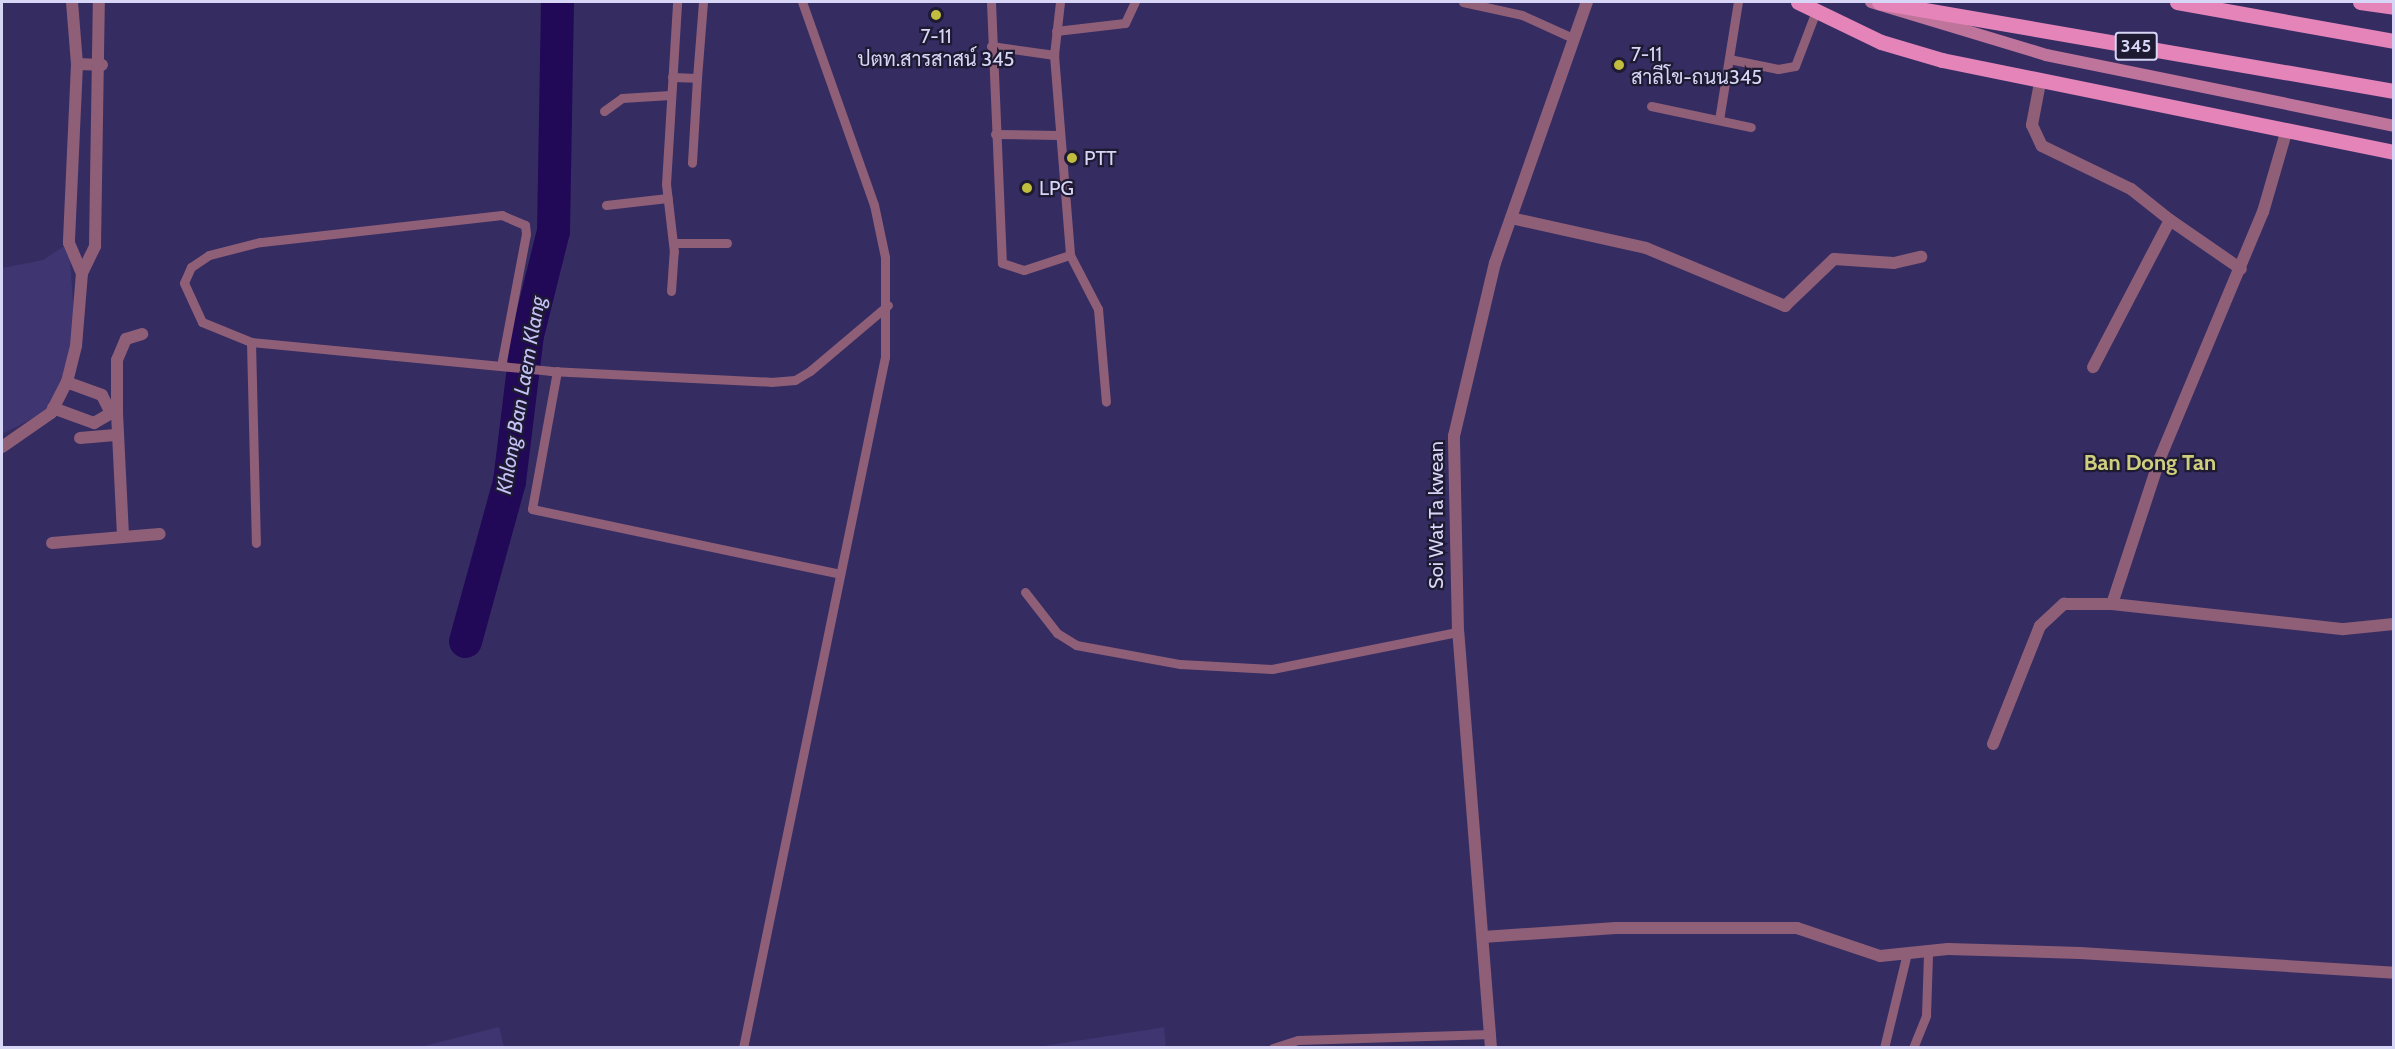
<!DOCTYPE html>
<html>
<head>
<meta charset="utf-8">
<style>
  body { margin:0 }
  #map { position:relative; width:2395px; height:1049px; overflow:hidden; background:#352d62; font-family:Cabin,Sarabun,sans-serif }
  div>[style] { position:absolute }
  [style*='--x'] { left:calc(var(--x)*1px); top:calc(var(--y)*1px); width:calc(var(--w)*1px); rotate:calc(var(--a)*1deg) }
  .built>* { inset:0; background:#3e3571 }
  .river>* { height:33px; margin:-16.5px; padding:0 16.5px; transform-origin:16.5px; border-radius:16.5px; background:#220958 }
  .service>* { height:9px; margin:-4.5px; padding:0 4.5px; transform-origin:4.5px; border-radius:4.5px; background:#8f5f78 }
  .minor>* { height:12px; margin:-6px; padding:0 6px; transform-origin:6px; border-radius:6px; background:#8f5f78 }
  .secondary>* { height:12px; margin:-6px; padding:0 6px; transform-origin:6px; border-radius:6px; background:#bf749c }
  .primary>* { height:15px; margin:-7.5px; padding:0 7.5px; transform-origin:7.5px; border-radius:7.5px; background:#e484b8 }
  .dots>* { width:16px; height:16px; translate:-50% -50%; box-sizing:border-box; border:3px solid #1d1a32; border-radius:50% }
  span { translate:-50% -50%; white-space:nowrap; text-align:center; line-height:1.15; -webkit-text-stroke:4.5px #1d1a32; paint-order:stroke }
  .shield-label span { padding:2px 4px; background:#1d1a32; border:2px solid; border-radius:4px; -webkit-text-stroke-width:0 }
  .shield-label { font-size:18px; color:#d7d6f6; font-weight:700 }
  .poi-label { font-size:20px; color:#d7d6f6 }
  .left { translate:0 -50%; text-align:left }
  .street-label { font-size:20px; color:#d7d6f6 }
  .water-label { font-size:21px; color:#c5c2f8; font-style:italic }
  .quarter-label { font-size:22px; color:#cfce7f; font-weight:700 }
  .frame { position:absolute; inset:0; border:3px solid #d7d6f6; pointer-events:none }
</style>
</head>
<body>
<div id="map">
  <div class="built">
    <i style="clip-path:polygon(69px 243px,76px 346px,53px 408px,2px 434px,2px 268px,43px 260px)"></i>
    <i style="clip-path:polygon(499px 1027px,504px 1047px,420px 1047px)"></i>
    <i style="clip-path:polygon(1164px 1027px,1166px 1047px,1037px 1047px,1147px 1030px)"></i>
  </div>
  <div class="river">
    <i style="--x:465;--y:641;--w:166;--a:-74.6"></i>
    <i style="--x:509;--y:481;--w:147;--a:-83"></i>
    <i style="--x:527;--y:335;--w:107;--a:-76"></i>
    <i style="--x:553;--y:231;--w:229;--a:-89"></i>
  </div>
  <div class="service">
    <i style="--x:991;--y:2;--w:261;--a:87.6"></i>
    <i style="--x:1002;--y:263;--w:23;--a:18"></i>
    <i style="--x:1024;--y:270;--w:48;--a:-18.1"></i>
    <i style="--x:1060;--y:2;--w:53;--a:96.5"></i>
    <i style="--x:1054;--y:55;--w:201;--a:85.4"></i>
    <i style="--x:1070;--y:255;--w:61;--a:62.6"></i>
    <i style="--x:1098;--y:309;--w:93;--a:85.1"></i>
    <i style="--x:1463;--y:2;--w:60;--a:12.4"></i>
    <i style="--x:1522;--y:15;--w:56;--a:24.3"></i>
    <i style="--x:1056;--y:31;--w:69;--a:-6.6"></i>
    <i style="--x:1125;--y:23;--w:23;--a:-65"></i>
    <i style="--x:991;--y:46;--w:64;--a:8.1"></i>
    <i style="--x:1729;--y:59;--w:50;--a:11.5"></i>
    <i style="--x:1778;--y:69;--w:17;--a:-10"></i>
    <i style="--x:1795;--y:66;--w:59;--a:-69.1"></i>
    <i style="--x:672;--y:77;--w:25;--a:2"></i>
    <i style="--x:697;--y:78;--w:85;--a:93.4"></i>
    <i style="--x:697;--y:78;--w:76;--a:-85.5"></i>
    <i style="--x:1651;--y:106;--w:102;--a:11.9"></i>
    <i style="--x:604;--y:111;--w:22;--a:-36"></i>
    <i style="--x:622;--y:98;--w:48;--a:-3.6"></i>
    <i style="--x:1719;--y:120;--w:120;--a:-80.9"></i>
    <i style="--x:995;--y:134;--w:63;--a:0.9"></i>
    <i style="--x:606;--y:205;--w:62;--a:-6.4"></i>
    <i style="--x:673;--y:243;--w:54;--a:0"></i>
    <i style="--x:671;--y:291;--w:39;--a:-86"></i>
    <i style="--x:674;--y:252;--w:68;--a:-96.7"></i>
    <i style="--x:666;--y:184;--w:182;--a:-86.5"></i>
    <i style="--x:251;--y:342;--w:201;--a:88.6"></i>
    <i style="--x:501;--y:366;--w:134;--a:-79.3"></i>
    <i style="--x:526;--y:234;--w:9;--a:-96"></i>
    <i style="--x:525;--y:225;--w:25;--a:-157"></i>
    <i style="--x:502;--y:215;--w:244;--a:173.6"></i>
    <i style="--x:260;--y:242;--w:53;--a:165.7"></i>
    <i style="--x:209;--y:255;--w:22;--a:146"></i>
    <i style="--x:191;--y:267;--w:17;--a:114"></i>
    <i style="--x:184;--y:283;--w:43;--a:65.2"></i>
    <i style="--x:202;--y:322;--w:53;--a:22.2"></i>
    <i style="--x:251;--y:342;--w:300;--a:5.5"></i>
    <i style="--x:550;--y:371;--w:221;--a:2.8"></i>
    <i style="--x:771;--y:382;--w:24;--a:-5"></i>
    <i style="--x:795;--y:380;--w:17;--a:-31"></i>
    <i style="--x:810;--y:371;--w:102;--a:-40.2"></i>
    <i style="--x:557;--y:371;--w:140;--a:100.3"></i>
    <i style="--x:532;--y:509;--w:315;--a:11.9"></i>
    <i style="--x:1025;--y:592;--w:52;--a:52"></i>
    <i style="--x:1057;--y:633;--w:22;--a:32"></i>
    <i style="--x:1076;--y:645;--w:106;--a:10.4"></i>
    <i style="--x:1180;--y:664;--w:92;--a:3.1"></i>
    <i style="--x:1272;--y:669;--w:190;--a:-11.3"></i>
    <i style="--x:743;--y:1048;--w:705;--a:-78.39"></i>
    <i style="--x:885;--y:357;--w:100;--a:-90"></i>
    <i style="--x:885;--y:257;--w:53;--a:-101.9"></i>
    <i style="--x:874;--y:205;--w:215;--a:-109.5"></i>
    <i style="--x:1273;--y:1048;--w:26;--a:-18"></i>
    <i style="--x:1298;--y:1040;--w:193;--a:-1.8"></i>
    <i style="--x:1884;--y:1048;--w:94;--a:-76.4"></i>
    <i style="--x:1913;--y:1048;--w:35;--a:-68"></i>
    <i style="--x:1926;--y:1015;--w:61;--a:-88.1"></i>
  </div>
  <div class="minor">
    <i style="--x:72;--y:2;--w:62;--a:85.4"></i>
    <i style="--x:77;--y:64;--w:179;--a:92.6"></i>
    <i style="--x:69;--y:243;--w:33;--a:67"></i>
    <i style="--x:77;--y:64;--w:25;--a:2"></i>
    <i style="--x:2040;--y:83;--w:43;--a:100.8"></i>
    <i style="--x:2032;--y:125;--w:23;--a:65"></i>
    <i style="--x:2042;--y:146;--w:99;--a:25.8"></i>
    <i style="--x:2131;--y:189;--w:50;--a:38.5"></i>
    <i style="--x:2170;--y:220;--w:166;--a:117.6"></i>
    <i style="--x:1511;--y:218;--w:138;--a:12.5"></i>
    <i style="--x:1646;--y:248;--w:151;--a:22.6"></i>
    <i style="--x:1785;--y:306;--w:68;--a:-43.8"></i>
    <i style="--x:1834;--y:259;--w:60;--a:3.8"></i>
    <i style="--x:1894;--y:263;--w:28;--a:-13"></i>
    <i style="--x:2170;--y:220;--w:86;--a:34.6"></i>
    <i style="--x:53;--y:408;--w:44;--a:20.1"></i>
    <i style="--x:94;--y:423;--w:20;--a:-30"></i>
    <i style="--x:111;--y:413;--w:20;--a:-117"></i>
    <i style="--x:102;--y:395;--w:37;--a:-160"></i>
    <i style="--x:111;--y:413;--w:6;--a:0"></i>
    <i style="--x:117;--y:413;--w:124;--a:87.2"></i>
    <i style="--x:117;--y:413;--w:53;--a:-90"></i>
    <i style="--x:117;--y:360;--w:23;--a:-67"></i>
    <i style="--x:126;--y:339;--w:17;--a:-17"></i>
    <i style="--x:80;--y:438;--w:38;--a:-5"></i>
    <i style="--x:2;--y:447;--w:60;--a:-34.8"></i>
    <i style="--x:51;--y:413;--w:35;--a:-63"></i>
    <i style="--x:67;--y:382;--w:37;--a:-76"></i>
    <i style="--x:76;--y:346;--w:73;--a:-85.3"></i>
    <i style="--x:82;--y:273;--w:30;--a:-64"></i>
    <i style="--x:95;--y:246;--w:244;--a:-89.1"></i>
    <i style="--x:52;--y:543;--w:108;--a:-4.8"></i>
    <i style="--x:2112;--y:604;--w:154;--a:-71.8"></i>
    <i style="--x:2160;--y:458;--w:267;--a:-67.3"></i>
    <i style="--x:2263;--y:212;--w:82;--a:-73.8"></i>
    <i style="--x:1993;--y:744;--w:127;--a:-68.3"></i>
    <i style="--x:2040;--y:626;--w:33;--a:-43"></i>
    <i style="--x:2064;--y:604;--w:48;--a:0"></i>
    <i style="--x:2112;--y:604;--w:233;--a:6.2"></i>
    <i style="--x:2344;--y:629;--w:50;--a:-5.7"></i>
    <i style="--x:1483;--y:937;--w:133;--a:-3.9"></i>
    <i style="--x:1616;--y:928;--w:181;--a:0"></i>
    <i style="--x:1797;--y:928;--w:88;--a:18.6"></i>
    <i style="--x:1880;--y:956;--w:68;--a:-5.9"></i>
    <i style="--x:1948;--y:949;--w:132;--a:1.7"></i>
    <i style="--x:2080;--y:953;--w:315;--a:3.6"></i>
    <i style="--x:1491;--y:1048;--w:417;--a:-94.5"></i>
    <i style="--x:1458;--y:632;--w:196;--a:-91.2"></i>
    <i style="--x:1454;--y:436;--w:178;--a:-76.7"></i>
    <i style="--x:1495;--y:263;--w:277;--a:-70.6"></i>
  </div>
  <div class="secondary">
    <i style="--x:1871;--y:2;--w:183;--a:16.8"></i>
    <i style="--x:2046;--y:55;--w:355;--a:11.5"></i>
  </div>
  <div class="primary">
    <i style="--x:1798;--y:2;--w:92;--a:25.7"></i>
    <i style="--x:1881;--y:42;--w:64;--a:16.4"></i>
    <i style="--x:1942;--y:60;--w:461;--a:11.5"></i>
    <i style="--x:1879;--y:2;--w:523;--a:9.8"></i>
    <i style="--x:2177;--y:2;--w:220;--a:10.2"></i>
    <i style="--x:2360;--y:2;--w:34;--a:8"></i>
  </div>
  <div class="dots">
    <i style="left:936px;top:15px;background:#c2bd3f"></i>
    <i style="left:1619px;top:65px;background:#c2bd3f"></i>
    <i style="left:1072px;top:158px;background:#c2bd3f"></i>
    <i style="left:1027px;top:188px;background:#c2bd3f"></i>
  </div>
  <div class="shield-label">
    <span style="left:2136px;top:46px">345</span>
  </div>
  <div class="poi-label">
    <span style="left:936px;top:48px">7-11<br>ปตท.สารสาสน์ 345</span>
    <span class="left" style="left:1631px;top:66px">7-11<br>สาลีโข-ถนน345</span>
    <span class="left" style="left:1084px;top:158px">PTT</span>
    <span class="left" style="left:1039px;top:188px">LPG</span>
  </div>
  <div class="street-label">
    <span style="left:1436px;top:515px;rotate:-90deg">Soi Wat Ta kwean</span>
  </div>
  <div class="water-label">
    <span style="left:521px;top:395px;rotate:-80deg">Khlong Ban Laem Klang</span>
  </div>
  <div class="quarter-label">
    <span style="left:2150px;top:463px">Ban Dong Tan</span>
  </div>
  <div class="frame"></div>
</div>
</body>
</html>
